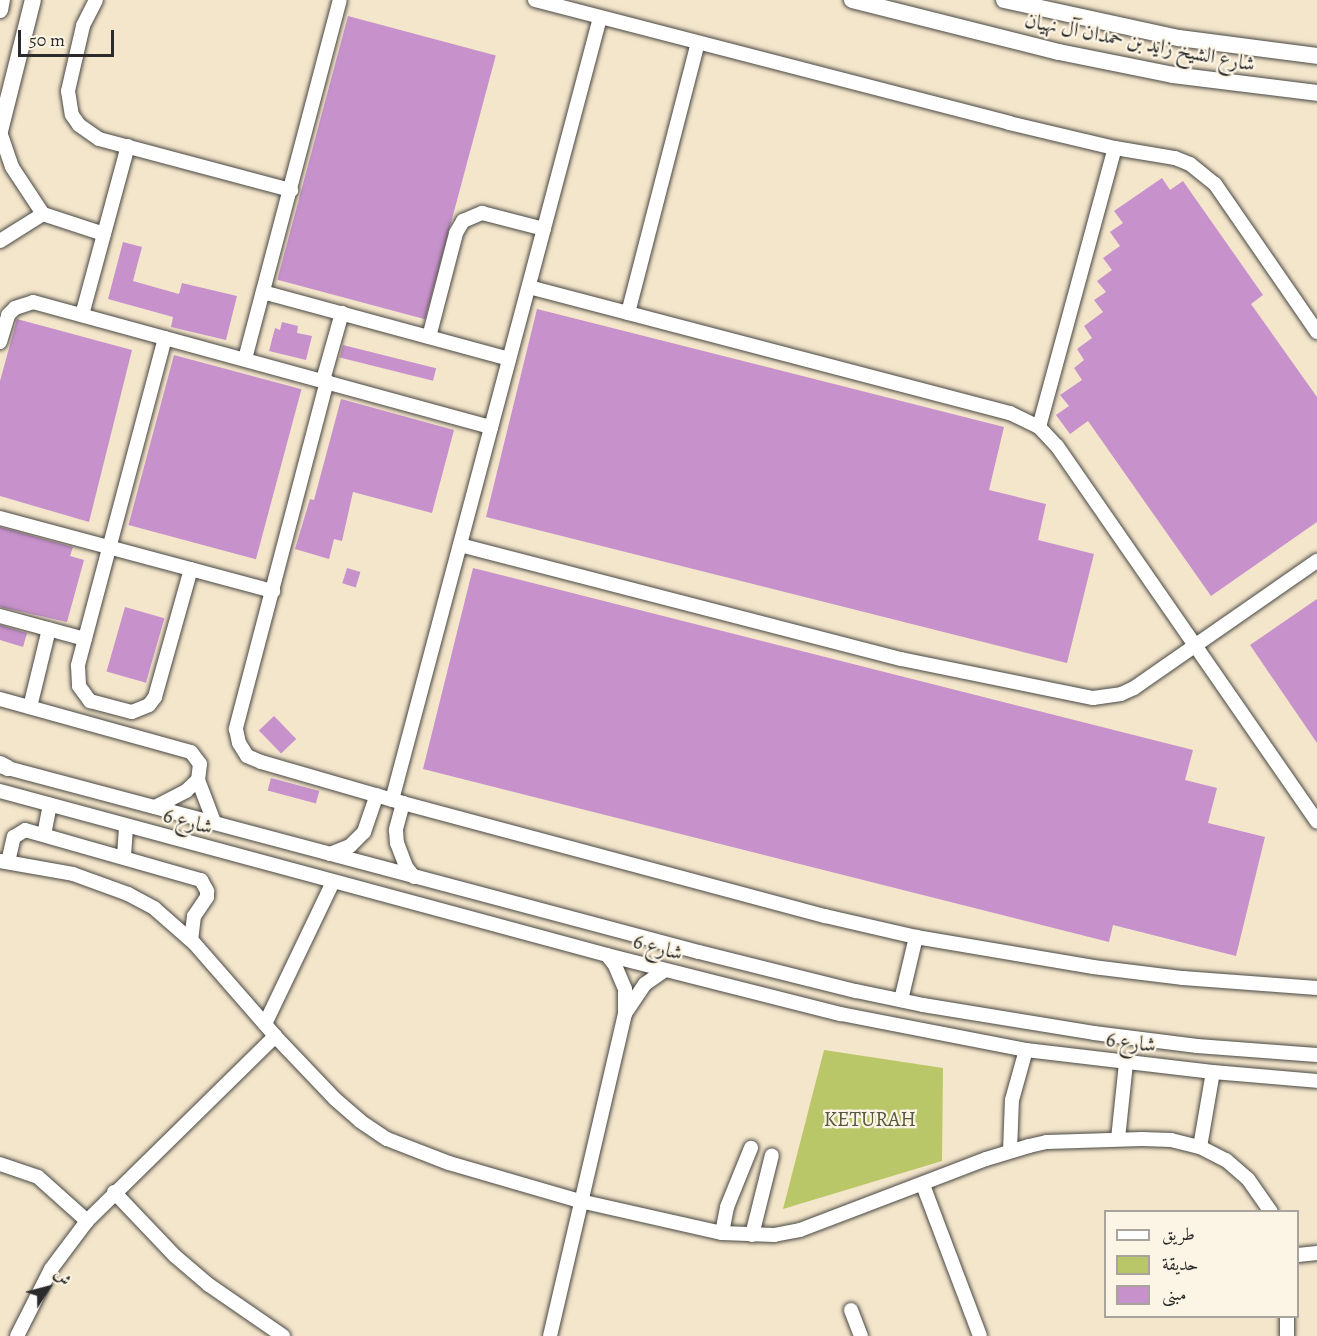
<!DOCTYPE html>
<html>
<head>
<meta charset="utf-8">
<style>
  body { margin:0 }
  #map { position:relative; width:1317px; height:1336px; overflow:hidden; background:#f4e6cb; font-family:Alegreya,Amiri,serif }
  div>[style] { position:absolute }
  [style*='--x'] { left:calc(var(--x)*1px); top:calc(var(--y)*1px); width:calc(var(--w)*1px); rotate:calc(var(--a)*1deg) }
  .green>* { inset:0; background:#bac769 }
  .building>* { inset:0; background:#c792cb; transform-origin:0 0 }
  .roads { filter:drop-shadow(0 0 2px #494743) drop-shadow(0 0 2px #494743) }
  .minor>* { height:14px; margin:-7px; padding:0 7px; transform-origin:7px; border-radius:7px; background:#fff }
  .major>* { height:16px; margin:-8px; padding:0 8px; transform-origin:8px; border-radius:8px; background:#fff }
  span { translate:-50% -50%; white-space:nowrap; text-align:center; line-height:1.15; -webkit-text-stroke:4.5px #fcf5e5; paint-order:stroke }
  .street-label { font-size:21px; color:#2b2b2b }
  .park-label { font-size:21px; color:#565a3e }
  .legend { position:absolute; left:1104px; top:1210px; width:195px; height:108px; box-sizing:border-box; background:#fcf5e5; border:2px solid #a8a49b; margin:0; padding:8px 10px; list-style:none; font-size:18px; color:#2b2b2b }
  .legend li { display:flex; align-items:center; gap:12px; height:30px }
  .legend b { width:30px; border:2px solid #a8a49b }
  .north { position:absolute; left:18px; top:1258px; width:60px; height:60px; -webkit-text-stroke:4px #fcf5e5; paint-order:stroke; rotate:54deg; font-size:16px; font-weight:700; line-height:24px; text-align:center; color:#2b2b2b }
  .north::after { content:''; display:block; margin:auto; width:21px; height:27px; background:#2b2b2b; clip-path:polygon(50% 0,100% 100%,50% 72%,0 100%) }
  .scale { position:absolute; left:18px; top:30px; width:96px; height:27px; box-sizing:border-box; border:3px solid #2b2b2b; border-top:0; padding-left:8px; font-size:18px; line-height:21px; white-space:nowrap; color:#2b2b2b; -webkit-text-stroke:4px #fcf5e5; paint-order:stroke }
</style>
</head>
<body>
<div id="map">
  <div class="green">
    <i style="clip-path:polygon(824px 1050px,943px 1068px,942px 1161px,783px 1209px)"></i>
  </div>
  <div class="building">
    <i style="left:348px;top:16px;width:153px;height:273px;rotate:15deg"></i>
    <i style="clip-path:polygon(1162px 178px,1170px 190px,1183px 181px,1263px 295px,1251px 304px,1317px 397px,1317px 522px,1211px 596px,1088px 421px,1070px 434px,1056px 415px,1069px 406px,1060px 395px,1082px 380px,1074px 368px,1084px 360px,1077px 349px,1092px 338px,1084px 326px,1103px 312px,1094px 300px,1106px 292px,1097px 281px,1112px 270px,1103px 258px,1120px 246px,1110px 232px,1123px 223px,1114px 211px)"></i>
    <i style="clip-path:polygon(123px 242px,142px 247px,133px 281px,179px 294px,182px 283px,237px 296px,226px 340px,171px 327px,173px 317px,108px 299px)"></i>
    <i style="clip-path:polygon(537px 309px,1004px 427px,989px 490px,1046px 504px,1038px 540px,1094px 554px,1067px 663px,486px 517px)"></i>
    <i style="clip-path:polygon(17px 319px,132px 350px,89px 522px,0 496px,0 381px)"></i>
    <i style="clip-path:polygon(282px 322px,298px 326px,297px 333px,312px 336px,306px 360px,269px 351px,275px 328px,280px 330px)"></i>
    <i style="left:343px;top:345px;width:96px;height:13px;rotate:14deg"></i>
    <i style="left:174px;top:355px;width:132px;height:176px;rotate:15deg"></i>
    <i style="clip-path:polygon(341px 399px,454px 430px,432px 513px,353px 492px,342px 541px,334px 539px,329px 559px,295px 549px,310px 499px,314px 500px)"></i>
    <i style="clip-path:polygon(0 527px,73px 547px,70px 556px,84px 560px,67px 622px,0 607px)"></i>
    <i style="left:347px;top:568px;width:14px;height:16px;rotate:17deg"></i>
    <i style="clip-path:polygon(473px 568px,1193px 750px,1185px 780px,1217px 788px,1208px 823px,1265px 837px,1236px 956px,1113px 925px,1109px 942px,423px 769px)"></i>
    <i style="clip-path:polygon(1317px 599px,1317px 743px,1250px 645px)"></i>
    <i style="left:125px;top:607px;width:41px;height:67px;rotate:16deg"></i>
    <i style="clip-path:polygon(0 625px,27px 633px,23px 647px,0 640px)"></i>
    <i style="left:274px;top:716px;width:32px;height:21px;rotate:46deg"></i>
    <i style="left:271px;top:778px;width:50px;height:13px;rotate:15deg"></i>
  </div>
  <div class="roads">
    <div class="minor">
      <i style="--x:96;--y:0;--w:29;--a:117"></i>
      <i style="--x:83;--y:26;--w:67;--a:103"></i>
      <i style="--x:68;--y:91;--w:24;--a:81"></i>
      <i style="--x:72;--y:115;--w:12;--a:55"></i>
      <i style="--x:79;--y:125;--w:24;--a:35"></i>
      <i style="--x:99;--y:139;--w:199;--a:14.9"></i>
      <i style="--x:535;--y:0;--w:490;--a:14.5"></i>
      <i style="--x:1009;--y:123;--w:109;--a:13.3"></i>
      <i style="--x:1115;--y:148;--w:61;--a:9.5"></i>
      <i style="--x:1175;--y:158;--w:16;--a:22"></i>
      <i style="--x:1190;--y:164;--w:32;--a:39"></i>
      <i style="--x:1215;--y:184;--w:180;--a:55.4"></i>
      <i style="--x:0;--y:132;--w:37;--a:71"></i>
      <i style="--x:12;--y:167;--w:56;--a:56.6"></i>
      <i style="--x:43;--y:214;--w:64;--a:18.2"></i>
      <i style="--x:0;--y:241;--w:51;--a:-32.1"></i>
      <i style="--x:529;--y:287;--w:497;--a:14.7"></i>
      <i style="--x:1010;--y:413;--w:32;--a:26"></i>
      <i style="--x:1039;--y:427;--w:26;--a:47"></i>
      <i style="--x:1057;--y:446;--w:457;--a:55.3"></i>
      <i style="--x:263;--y:292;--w:255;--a:15.2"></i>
      <i style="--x:628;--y:313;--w:279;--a:-75.5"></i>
      <i style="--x:82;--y:315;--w:175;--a:-74.8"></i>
      <i style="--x:429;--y:337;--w:107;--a:-75.4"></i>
      <i style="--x:456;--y:233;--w:14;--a:-60"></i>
      <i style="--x:463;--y:221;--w:21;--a:-23"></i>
      <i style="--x:482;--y:213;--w:64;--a:14.5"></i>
      <i style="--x:165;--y:338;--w:339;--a:104.9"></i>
      <i style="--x:78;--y:666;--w:20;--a:87"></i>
      <i style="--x:79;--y:686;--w:19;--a:54"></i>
      <i style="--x:90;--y:701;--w:43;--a:14.7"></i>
      <i style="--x:132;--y:712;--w:18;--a:-22"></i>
      <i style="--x:149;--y:705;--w:10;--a:-53"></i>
      <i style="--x:155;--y:697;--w:133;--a:-74.3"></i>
      <i style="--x:0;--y:342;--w:28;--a:-73"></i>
      <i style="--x:8;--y:315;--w:10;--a:-45"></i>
      <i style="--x:15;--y:308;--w:19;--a:-18"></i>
      <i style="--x:33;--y:302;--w:475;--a:15.3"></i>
      <i style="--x:245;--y:359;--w:371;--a:-75.2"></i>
      <i style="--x:323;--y:380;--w:70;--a:-74.2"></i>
      <i style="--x:327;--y:381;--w:360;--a:104.7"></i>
      <i style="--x:236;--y:729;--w:14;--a:78"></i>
      <i style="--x:239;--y:743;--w:15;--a:58"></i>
      <i style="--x:247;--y:756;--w:15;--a:23"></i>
      <i style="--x:261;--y:762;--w:148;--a:16.1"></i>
      <i style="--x:403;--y:803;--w:437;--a:15"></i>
      <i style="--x:825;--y:916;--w:93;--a:13"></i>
      <i style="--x:916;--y:937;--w:180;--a:9.6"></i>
      <i style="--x:1093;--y:967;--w:91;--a:7"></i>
      <i style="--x:1183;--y:978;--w:134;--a:4.3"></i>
      <i style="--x:1039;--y:427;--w:289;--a:-74.8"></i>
      <i style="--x:0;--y:518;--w:283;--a:15"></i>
      <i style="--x:460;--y:545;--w:455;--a:14.5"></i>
      <i style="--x:901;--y:659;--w:196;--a:11.5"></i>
      <i style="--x:1093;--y:698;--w:28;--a:-8"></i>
      <i style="--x:1121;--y:694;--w:14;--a:-25"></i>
      <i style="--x:1134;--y:688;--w:223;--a:-34.8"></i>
      <i style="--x:0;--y:616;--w:88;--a:15.1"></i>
      <i style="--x:0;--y:699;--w:198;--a:15.5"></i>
      <i style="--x:191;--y:752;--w:15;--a:53"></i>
      <i style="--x:200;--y:764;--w:16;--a:97"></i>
      <i style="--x:198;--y:780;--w:45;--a:69.1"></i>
      <i style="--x:30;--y:707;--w:80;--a:-76.3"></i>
      <i style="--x:0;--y:766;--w:723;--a:14.9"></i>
      <i style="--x:699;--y:952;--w:162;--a:14"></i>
      <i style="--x:856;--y:991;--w:68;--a:11.8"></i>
      <i style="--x:923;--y:1005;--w:173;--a:9.3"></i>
      <i style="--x:1094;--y:1033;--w:104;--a:7.2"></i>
      <i style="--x:1197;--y:1046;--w:120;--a:4.3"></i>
      <i style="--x:0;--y:791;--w:629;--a:15.12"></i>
      <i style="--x:607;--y:955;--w:241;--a:14.2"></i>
      <i style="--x:841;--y:1014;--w:188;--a:11"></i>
      <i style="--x:1026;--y:1050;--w:188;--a:6.7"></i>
      <i style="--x:1213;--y:1072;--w:104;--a:4.9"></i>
      <i style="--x:392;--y:800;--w:809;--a:-75.11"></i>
      <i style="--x:403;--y:803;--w:28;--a:105"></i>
      <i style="--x:396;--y:830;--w:13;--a:86"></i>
      <i style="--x:397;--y:843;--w:26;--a:69"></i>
      <i style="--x:406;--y:867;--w:13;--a:51"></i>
      <i style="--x:155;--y:807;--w:35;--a:-27"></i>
      <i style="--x:186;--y:791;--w:16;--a:-43"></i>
      <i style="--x:44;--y:835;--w:31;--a:-79"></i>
      <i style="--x:330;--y:854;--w:22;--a:-22"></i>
      <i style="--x:350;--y:846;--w:20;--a:-45"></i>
      <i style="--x:364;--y:832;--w:39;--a:-71"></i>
      <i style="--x:124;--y:856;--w:30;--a:-86"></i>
      <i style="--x:0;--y:861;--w:74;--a:10.1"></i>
      <i style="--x:73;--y:874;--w:59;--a:20"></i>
      <i style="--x:128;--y:894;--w:30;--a:28"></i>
      <i style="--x:154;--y:908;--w:53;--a:41.2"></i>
      <i style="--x:194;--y:943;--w:123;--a:48.9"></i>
      <i style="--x:275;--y:1036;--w:87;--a:46.4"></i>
      <i style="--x:335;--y:1099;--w:33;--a:41"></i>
      <i style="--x:360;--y:1121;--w:32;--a:34"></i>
      <i style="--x:387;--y:1139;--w:66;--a:21.2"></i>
      <i style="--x:449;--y:1163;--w:136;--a:16.2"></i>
      <i style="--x:580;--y:1201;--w:146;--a:12.7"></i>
      <i style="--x:722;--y:1233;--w:52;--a:2.2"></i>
      <i style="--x:774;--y:1235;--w:26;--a:-11"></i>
      <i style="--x:800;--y:1230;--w:199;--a:-20.9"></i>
      <i style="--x:986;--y:1159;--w:45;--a:-16.8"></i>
      <i style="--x:1029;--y:1146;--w:18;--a:-13"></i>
      <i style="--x:1047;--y:1142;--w:95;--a:-1.8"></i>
      <i style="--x:1142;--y:1139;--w:29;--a:2"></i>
      <i style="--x:1171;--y:1140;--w:30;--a:14"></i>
      <i style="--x:1200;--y:1147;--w:29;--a:27"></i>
      <i style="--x:1226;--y:1160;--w:29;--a:41"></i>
      <i style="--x:1248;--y:1179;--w:40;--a:55.1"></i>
      <i style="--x:8;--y:862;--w:26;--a:-77"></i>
      <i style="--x:14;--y:837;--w:13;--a:-32"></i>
      <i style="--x:25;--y:830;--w:183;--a:15.9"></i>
      <i style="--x:201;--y:880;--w:13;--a:61"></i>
      <i style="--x:207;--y:891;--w:6;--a:90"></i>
      <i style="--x:207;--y:897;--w:23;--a:124"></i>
      <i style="--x:194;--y:916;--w:24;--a:97"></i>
      <i style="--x:901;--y:1000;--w:65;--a:-76.6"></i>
      <i style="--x:626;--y:1012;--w:34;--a:-56"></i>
      <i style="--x:645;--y:984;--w:24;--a:-35"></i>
      <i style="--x:265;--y:1024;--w:157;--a:-64.4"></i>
      <i style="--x:1118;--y:1139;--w:76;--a:-84"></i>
      <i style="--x:1200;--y:1147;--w:76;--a:-80.2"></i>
      <i style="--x:1010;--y:1151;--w:51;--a:-87.8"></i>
      <i style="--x:1012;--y:1100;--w:52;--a:-74.4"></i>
      <i style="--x:0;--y:1164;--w:40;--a:18.9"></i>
      <i style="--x:38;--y:1177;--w:66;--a:41.9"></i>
      <i style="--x:923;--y:1185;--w:161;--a:69.3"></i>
      <i style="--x:114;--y:1192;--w:88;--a:46.4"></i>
      <i style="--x:175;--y:1256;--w:45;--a:40.5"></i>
      <i style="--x:209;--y:1285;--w:90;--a:34.6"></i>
      <i style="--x:722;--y:1233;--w:26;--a:-79"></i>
      <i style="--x:727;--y:1207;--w:64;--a:-67.9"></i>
      <i style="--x:752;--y:1235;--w:82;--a:-76"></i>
      <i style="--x:1298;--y:1255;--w:19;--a:-6"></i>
      <i style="--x:851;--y:1310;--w:28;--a:69"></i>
      <i style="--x:17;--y:1336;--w:75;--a:-63.1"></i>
      <i style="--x:51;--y:1269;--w:60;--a:-53.1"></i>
      <i style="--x:87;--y:1221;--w:264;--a:-44.5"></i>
      <i style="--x:550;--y:1336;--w:331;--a:-76.9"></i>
      <i style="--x:625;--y:1014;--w:25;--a:-90"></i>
      <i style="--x:625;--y:989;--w:26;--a:-113"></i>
      <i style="--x:615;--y:965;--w:13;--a:-129"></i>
      <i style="--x:1287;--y:1336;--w:20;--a:-90"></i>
    </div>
    <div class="major">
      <i style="--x:852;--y:0;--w:213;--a:14.1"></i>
      <i style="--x:1059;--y:52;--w:116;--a:11.4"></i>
      <i style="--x:1173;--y:75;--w:145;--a:7.1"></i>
      <i style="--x:1004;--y:0;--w:179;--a:12.3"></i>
      <i style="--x:1179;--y:38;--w:139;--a:7.4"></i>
      <i style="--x:0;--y:10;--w:10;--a:-79"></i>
      <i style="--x:0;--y:131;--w:135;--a:-75.9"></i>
      <i style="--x:0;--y:764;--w:9;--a:27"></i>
    </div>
  </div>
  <div class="street-label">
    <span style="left:1140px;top:42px;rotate:11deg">شارع الشيخ زايد بن حمدان آل نهيان</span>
    <span style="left:188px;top:821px;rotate:15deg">شارع 6</span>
    <span style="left:658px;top:947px;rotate:15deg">شارع 6</span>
    <span style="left:1131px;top:1042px;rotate:7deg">شارع 6</span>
  </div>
  <div class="park-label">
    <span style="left:870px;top:1119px">KETURAH</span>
  </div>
  <ul class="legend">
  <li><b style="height:8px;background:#fff"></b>طريق</li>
  <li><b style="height:16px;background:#bac769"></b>حديقة</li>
  <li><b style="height:16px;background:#c792cb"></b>مبنى</li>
  </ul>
  <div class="north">ش</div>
  <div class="scale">50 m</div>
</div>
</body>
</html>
